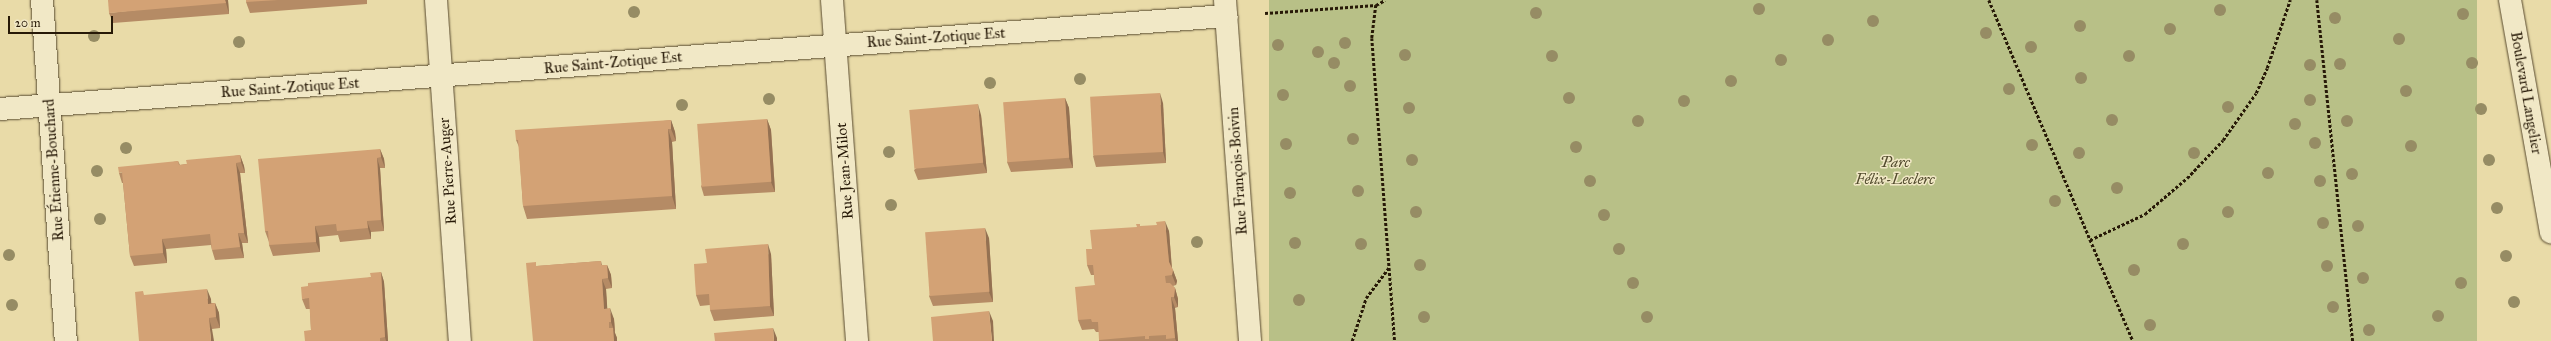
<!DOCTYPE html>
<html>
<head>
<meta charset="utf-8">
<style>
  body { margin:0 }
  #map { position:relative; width:2551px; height:341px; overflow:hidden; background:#e9dba8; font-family:"IM FELL Great Primer",serif }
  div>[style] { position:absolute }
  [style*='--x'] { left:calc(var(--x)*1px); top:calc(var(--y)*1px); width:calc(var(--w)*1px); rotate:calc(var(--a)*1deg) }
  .green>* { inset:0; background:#b8c087; transform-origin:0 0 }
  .path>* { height:2.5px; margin-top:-1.25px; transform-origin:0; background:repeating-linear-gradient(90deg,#271907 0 3px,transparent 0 5px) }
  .roads { filter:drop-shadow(0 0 1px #584a2f) drop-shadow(0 0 1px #584a2f) }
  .street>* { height:22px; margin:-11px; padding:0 11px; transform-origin:11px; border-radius:11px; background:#f1e8c6 }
  .secondary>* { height:22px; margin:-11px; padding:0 11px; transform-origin:11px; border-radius:11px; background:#f1e8c6 }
  .trees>* { width:12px; height:12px; margin:-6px; border-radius:50%; background:#968c64 }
  .wall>* { inset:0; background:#b58b65 }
  .shaded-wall>* { inset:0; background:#947152 }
  .building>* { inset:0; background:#d3a275; transform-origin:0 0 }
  span { translate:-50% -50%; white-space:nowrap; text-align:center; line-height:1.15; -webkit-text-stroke:3px #f1e8c6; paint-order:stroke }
  .street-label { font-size:15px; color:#271907 }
  .park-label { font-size:15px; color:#524b2d; font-style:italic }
  .scale { position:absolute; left:8px; top:16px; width:105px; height:18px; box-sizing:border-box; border:2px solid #271907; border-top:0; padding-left:5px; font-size:12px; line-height:14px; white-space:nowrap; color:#271907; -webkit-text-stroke:3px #f1e8c6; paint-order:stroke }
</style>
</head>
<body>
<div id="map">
  <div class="green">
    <i style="left:1269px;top:0;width:1208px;height:342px"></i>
  </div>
  <div class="path">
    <i style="--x:1989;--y:0;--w:370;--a:67.1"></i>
    <i style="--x:2317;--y:0;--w:343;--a:84"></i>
    <i style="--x:1376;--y:5;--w:33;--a:97"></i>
    <i style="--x:1372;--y:38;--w:304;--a:85.7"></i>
    <i style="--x:1265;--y:13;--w:111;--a:-4.1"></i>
    <i style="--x:1376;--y:5;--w:10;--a:-29"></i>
    <i style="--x:2090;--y:240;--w:61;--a:-25.3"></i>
    <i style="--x:2145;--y:214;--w:55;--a:-40.6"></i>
    <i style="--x:2187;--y:178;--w:52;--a:-46.5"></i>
    <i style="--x:2223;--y:140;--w:57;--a:-54.9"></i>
    <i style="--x:2256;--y:93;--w:27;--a:-66"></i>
    <i style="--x:2267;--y:68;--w:72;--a:-71.3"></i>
    <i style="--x:1352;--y:341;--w:45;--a:-72"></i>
    <i style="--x:1366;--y:298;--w:39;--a:-53"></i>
  </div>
  <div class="roads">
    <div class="street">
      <i style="--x:42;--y:0;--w:342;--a:86"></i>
      <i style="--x:436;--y:0;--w:342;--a:86"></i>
      <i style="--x:832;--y:0;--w:342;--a:85.8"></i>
      <i style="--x:1225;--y:0;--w:342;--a:85.8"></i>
      <i style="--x:0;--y:109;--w:1230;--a:-4.34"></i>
    </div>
    <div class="secondary">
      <i style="--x:2510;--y:0;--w:236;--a:80"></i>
    </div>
  </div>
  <div class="trees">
    <i style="left:1759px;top:9px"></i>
    <i style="left:2220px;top:10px"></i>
    <i style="left:634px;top:12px"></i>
    <i style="left:1536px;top:13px"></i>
    <i style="left:2463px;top:14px"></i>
    <i style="left:2335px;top:18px"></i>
    <i style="left:1873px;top:21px"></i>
    <i style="left:2080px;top:26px"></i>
    <i style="left:2170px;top:29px"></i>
    <i style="left:1986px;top:33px"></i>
    <i style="left:94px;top:36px"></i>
    <i style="left:2399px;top:39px"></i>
    <i style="left:1828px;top:40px"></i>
    <i style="left:239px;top:42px"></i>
    <i style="left:1345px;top:43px"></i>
    <i style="left:1278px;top:45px"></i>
    <i style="left:2031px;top:47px"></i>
    <i style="left:1318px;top:52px"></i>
    <i style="left:1405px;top:55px"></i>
    <i style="left:1552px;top:56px"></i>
    <i style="left:2129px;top:56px"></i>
    <i style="left:1781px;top:60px"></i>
    <i style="left:1334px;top:63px"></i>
    <i style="left:2472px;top:63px"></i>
    <i style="left:2340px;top:64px"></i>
    <i style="left:2310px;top:65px"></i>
    <i style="left:2081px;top:78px"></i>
    <i style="left:1080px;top:79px"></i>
    <i style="left:1731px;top:81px"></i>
    <i style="left:990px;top:83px"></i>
    <i style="left:1350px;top:86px"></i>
    <i style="left:2009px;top:89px"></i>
    <i style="left:2406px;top:91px"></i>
    <i style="left:1283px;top:95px"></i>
    <i style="left:1569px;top:98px"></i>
    <i style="left:769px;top:99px"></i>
    <i style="left:2310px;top:100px"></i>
    <i style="left:1684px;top:101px"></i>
    <i style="left:682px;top:105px"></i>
    <i style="left:2228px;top:107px"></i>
    <i style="left:1409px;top:108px"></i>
    <i style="left:2481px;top:109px"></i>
    <i style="left:2112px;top:120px"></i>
    <i style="left:1638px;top:121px"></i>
    <i style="left:2347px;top:121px"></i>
    <i style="left:2295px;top:124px"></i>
    <i style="left:1353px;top:139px"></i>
    <i style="left:2315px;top:143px"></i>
    <i style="left:1286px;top:144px"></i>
    <i style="left:2032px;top:145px"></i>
    <i style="left:2411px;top:146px"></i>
    <i style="left:1576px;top:147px"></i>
    <i style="left:126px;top:148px"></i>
    <i style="left:889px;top:152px"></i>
    <i style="left:2079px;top:153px"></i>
    <i style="left:2194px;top:153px"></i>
    <i style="left:1412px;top:160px"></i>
    <i style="left:2489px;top:160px"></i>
    <i style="left:97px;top:171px"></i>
    <i style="left:2268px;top:173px"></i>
    <i style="left:2352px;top:174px"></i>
    <i style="left:1590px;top:181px"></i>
    <i style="left:2320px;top:181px"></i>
    <i style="left:2117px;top:188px"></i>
    <i style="left:1358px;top:191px"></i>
    <i style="left:1290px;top:193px"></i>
    <i style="left:2055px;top:201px"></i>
    <i style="left:891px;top:205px"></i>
    <i style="left:2497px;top:208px"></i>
    <i style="left:1416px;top:212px"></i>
    <i style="left:2228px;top:212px"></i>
    <i style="left:1604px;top:215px"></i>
    <i style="left:100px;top:219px"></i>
    <i style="left:2323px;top:223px"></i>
    <i style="left:2358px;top:226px"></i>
    <i style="left:1197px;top:242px"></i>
    <i style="left:1295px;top:243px"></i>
    <i style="left:1361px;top:244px"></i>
    <i style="left:2183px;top:244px"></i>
    <i style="left:1619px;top:249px"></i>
    <i style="left:9px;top:255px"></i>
    <i style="left:2506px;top:256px"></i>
    <i style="left:1420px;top:265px"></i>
    <i style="left:2327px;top:266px"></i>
    <i style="left:2134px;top:270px"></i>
    <i style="left:2363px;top:278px"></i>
    <i style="left:1633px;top:283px"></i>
    <i style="left:2461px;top:283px"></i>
    <i style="left:1299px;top:300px"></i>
    <i style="left:2514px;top:302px"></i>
    <i style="left:12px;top:305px"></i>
    <i style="left:2333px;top:307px"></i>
    <i style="left:2438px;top:316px"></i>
    <i style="left:1424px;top:317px"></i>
    <i style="left:1647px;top:317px"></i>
    <i style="left:2150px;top:325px"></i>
    <i style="left:2369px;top:330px"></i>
  </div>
  <div class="wall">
    <i style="clip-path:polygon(228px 0,229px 14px,113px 23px,109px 13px)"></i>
    <i style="clip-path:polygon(246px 0,367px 0,367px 4px,250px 13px,246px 2px)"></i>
    <i style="clip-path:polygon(1065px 98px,1069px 108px,1073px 168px,1011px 172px,1007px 162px)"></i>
    <i style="clip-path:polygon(1163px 103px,1166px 163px,1096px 167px,1093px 156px)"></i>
    <i style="clip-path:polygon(981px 115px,987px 173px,918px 180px,914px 170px)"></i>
    <i style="clip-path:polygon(767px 119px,771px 130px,775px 192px,704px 196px,701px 186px)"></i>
    <i style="clip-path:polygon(671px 120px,675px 132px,676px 141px,672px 142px,676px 209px,527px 219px,523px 206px,519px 147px,516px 140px)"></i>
    <i style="clip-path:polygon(380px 149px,384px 159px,385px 168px,380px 168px,384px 231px,371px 232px,371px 239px,340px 242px,338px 235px,319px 237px,320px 252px,273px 256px,269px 245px,269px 242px,265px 231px)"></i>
    <i style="clip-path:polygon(240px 155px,244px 166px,245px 173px,240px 173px,248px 243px,242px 243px,244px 258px,215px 260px,212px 250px,211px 245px,166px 249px,167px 263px,134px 266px,130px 256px,123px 183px,122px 183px,119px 173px,178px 161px,180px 165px)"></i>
    <i style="clip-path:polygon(1141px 226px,1169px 231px,1172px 268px,1177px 281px,1176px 285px,1173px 286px,1175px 288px,1178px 299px,1178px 307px,1175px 308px,1178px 341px,1099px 341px,1099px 332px,1096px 332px,1094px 329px,1082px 330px,1078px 320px,1095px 285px,1094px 275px,1091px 275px,1087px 265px,1092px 249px)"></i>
    <i style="clip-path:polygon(989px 238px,993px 302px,933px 306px,929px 296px)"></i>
    <i style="clip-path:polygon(771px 254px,774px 316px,714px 321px,710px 310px,710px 305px,700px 306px,696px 295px,707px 263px)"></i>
    <i style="clip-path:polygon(601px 261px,602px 265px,607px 265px,611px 275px,612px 288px,606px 289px,607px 308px,614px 319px,615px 333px,617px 338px,617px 341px,533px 341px,537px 266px)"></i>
    <i style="clip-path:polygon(381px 272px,384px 282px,388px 341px,305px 341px,311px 330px,310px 309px,306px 309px,302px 299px,371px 277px)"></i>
    <i style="clip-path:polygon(144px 295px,211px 299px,211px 303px,215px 303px,219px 313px,220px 328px,212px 329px)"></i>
  </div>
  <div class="shaded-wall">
    <i style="clip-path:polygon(225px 0,228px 0,229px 14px,226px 3px)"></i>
    <i style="clip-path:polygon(1160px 93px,1163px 103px,1166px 163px,1163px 152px)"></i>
    <i style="clip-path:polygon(1065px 98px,1069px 108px,1073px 168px,1069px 158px)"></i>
    <i style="clip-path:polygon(978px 104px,981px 115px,987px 173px,983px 163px)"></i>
    <i style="clip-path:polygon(767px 119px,771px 130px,775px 192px,771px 182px)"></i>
    <i style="clip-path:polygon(671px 120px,675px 132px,676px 141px,671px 129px)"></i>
    <i style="clip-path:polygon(668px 129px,672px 142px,676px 209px,672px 196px)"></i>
    <i style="clip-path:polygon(380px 149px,384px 159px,385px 168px,381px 157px)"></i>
    <i style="clip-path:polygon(240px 155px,244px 166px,245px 173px,241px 162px)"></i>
    <i style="clip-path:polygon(377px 158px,380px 168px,384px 231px,381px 220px)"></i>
    <i style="clip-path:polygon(236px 163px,240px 173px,248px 243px,244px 233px)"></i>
    <i style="clip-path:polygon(367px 221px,371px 232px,371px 239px,368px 228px)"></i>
    <i style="clip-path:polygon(1165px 221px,1169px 231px,1172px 272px,1169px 262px)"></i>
    <i style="clip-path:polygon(315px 226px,319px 237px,320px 252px,316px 242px)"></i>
    <i style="clip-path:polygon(985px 228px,989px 238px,993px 302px,989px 292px)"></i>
    <i style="clip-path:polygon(238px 233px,242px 243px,244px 258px,240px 247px)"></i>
    <i style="clip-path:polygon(162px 239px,166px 249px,167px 263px,163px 253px)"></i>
    <i style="clip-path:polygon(768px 244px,771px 254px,774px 316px,770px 306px)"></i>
    <i style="clip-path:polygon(607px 265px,611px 275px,612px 288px,608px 278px)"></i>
    <i style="clip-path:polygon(1173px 270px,1177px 281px,1176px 285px,1172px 275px)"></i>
    <i style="clip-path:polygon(381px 272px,384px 282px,388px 341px,386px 341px,385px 337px)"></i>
    <i style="clip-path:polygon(602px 279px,606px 289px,608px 319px,604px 309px)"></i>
    <i style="clip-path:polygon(1175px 288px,1178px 299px,1178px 307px,1174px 297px)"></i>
    <i style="clip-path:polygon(207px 289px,211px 299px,212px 314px,208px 304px)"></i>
    <i style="clip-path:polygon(1171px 297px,1175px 308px,1178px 341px,1176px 341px,1175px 338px)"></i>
    <i style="clip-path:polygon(215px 303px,219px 313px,220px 328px,216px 317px)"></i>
    <i style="clip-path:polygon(610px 308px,614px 319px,615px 333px,611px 322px)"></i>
    <i style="clip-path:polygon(989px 311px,993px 321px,994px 341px,992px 341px)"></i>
    <i style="clip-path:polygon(209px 318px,212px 329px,214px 341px,211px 341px)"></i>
    <i style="clip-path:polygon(613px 328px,617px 338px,617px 341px,614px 341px)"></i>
    <i style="clip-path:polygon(773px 328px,777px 338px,777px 341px,774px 341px)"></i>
  </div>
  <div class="building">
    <i style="clip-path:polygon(108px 0,225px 0,226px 3px,109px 13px)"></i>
    <i style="clip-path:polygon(246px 0,278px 0,246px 2px)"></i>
    <i style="left:1160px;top:93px;width:59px;height:70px;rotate:87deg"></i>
    <i style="left:1065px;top:98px;width:60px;height:62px;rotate:86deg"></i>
    <i style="left:978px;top:104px;width:59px;height:69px;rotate:85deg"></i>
    <i style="left:767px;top:119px;width:63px;height:70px;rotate:86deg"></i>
    <i style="clip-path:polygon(671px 120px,671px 129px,668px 129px,672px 196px,523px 206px,518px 140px,516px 140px,515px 130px)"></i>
    <i style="clip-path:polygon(380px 149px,381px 157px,377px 158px,381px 220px,367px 221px,368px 228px,337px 231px,336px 224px,315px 226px,316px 242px,269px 245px,268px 231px,265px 231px,258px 159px)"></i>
    <i style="clip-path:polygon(240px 155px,241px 162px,236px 163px,244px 233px,238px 233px,240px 247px,212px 250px,210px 234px,162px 239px,163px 253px,130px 256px,122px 172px,119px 173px,118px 167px,178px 161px,179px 165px,187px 164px,186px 160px)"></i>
    <i style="clip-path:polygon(1165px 221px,1169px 262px,1173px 270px,1172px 275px,1165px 276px,1166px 283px,1170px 283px,1175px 288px,1174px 297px,1171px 297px,1175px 338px,1166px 339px,1166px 335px,1149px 336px,1149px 339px,1145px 339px,1145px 336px,1099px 340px,1098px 322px,1092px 322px,1091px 319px,1078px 320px,1075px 287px,1095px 285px,1093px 265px,1087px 265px,1086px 249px,1092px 249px,1090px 230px,1137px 227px,1136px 224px,1140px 224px,1140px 226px,1157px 225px,1156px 222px)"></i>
    <i style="left:985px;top:228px;width:64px;height:60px;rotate:86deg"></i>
    <i style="clip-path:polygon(768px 244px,770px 306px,710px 310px,709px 294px,696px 295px,695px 282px,694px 264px,707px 263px,705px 249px)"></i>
    <i style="clip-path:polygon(601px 261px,601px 265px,607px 265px,608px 278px,602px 279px,604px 309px,610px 308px,611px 322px,609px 322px,609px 328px,613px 328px,614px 341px,533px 341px,526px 263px,536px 262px,536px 266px)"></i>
    <i style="clip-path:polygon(381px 272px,385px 337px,380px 338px,380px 341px,305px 341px,304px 331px,311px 330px,309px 298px,302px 299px,301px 287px,308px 286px,308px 283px,371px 277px,370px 273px)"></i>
    <i style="clip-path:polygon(207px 289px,208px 304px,215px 303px,216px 317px,209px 318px,211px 341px,139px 341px,135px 292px,143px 291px,144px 295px)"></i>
    <i style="clip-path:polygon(989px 311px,992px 341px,933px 341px,931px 317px)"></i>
    <i style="clip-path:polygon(773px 328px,774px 341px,715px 341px,714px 333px)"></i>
  </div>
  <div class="street-label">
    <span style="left:936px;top:38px;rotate:-4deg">Rue Saint-Zotique Est</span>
    <span style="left:613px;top:63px;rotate:-5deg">Rue Saint-Zotique Est</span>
    <span style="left:290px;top:88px;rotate:-4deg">Rue Saint-Zotique Est</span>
    <span style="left:2526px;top:93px;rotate:80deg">Boulevard Langelier</span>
    <span style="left:54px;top:170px;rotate:-94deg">Rue Étienne-Bouchard</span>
    <span style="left:448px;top:171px;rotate:-94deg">Rue Pierre-Auger</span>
    <span style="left:845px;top:171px;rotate:-94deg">Rue Jean-Milot</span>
    <span style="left:1238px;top:171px;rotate:-94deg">Rue François-Boivin</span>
  </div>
  <div class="park-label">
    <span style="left:1895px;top:171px">Parc<br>Félix-Leclerc</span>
  </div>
  <div class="scale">20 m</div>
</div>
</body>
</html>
